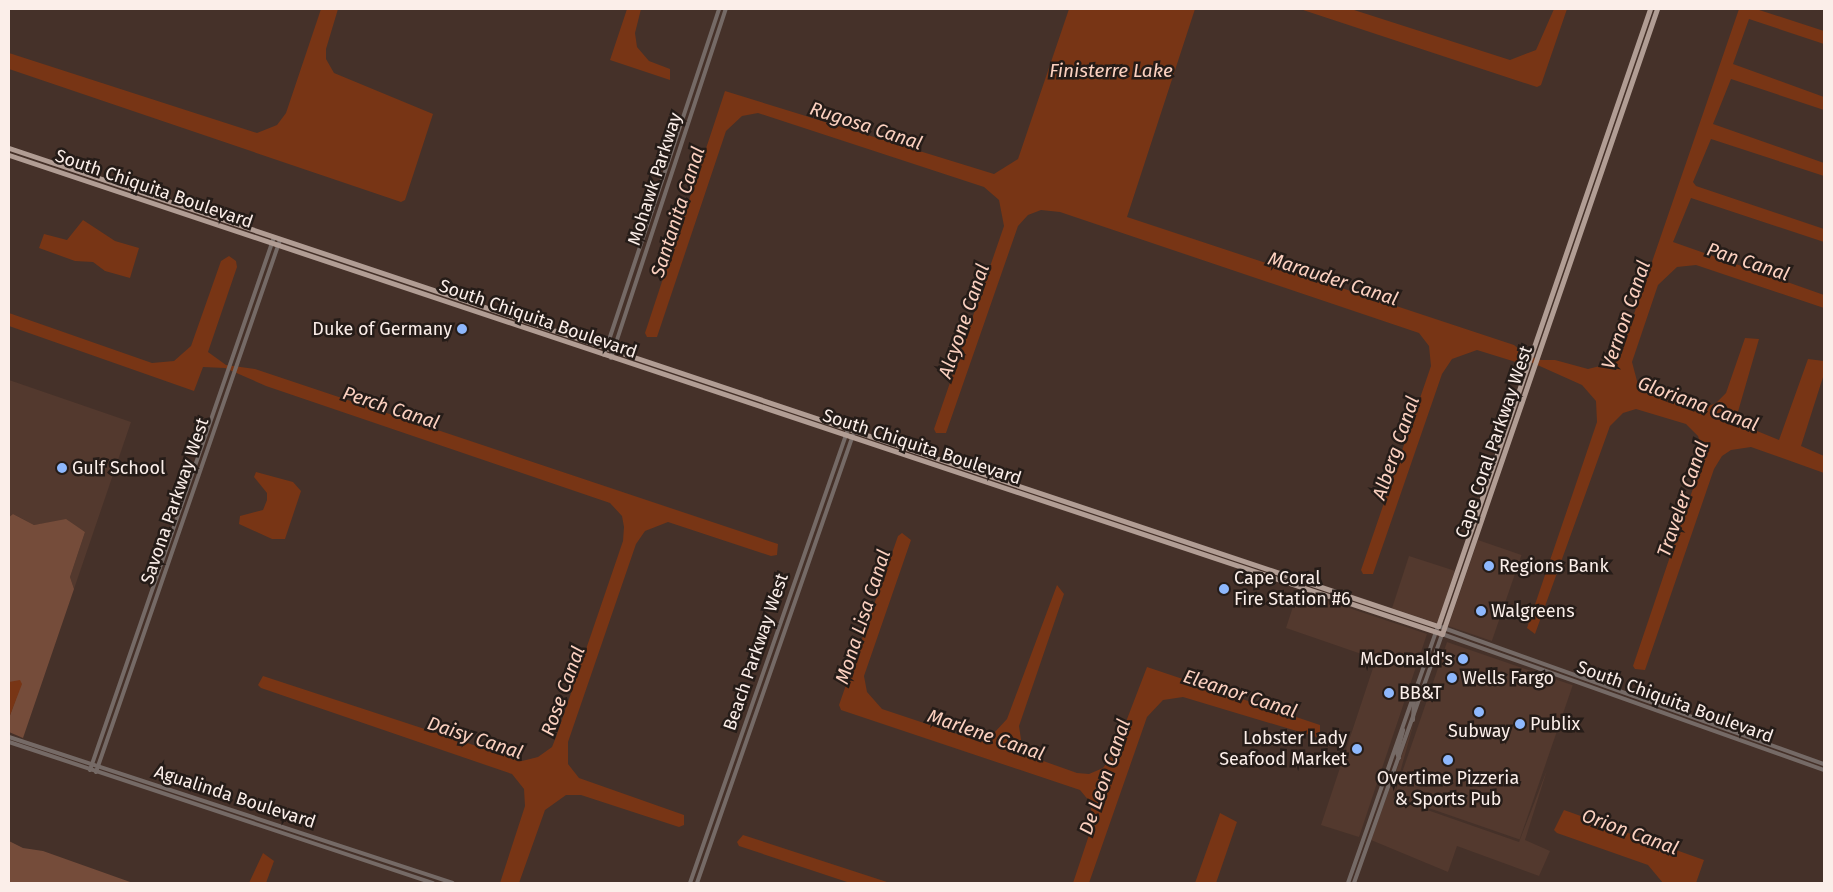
<!DOCTYPE html>
<html>
<head>
<meta charset="utf-8">
<style>
  body { margin:0 }
  #map { position:relative; width:1833px; height:892px; overflow:hidden; background:#453129; font-family:"Fira Sans",sans-serif }
  div>[style] { position:absolute }
  [style*='--x'] { left:calc(var(--x)*1px); top:calc(var(--y)*1px); width:calc(var(--w)*1px); rotate:calc(var(--a)*1deg) }
  .built>* { inset:0; background:#53392e; transform-origin:0 0 }
  .green>* { inset:0; background:#754c3a }
  .water>* { inset:0; background:#783515 }
  .tertiary>* { height:4px; margin:-2px; padding:0 2px; transform-origin:2px; border-radius:2px; background:#756a66 }
  .primary>* { height:5px; margin:-2.5px; padding:0 2.5px; transform-origin:2.5px; border-radius:2.5px; background:#b19d94 }
  .dots>* { width:14px; height:14px; translate:-50% -50%; box-sizing:border-box; border:2px solid #251c18; border-radius:50% }
  span { translate:-50% -50%; white-space:nowrap; text-align:center; line-height:1.15; -webkit-text-stroke:5px #251c18; paint-order:stroke }
  .street-label { font-size:18px; color:#fbeee9 }
  .poi-label { font-size:18px; color:#fbeee9 }
  .right { translate:-100% -50%; text-align:right }
  .left { translate:0 -50%; text-align:left }
  .water-label { font-size:19px; color:#fcd1c0; font-style:italic }
  .frame { position:absolute; inset:0; border:10px solid #fbeee9; pointer-events:none }
</style>
</head>
<body>
<div id="map">
  <div class="built">
    <i style="clip-path:polygon(9px 380px,131px 422px,74px 589px,70px 577px,85px 532px,66px 520px,34px 525px,13px 514px,9px 517px)"></i>
    <i style="left:1478px;top:540px;width:46px;height:91px;rotate:19deg"></i>
    <i style="left:1409px;top:556px;width:48px;height:55px;rotate:18deg"></i>
    <i style="clip-path:polygon(1298px 591px,1427px 634px,1359px 837px,1321px 825px,1376px 659px,1286px 628px)"></i>
    <i style="left:1447px;top:642px;width:133px;height:163px;rotate:19deg"></i>
    <i style="clip-path:polygon(1414px 722px,1393px 798px,1519px 842px,1547px 770px,1525px 840px,1550px 851px,1539px 876px,1457px 846px,1448px 872px,1371px 840px)"></i>
  </div>
  <div class="green">
    <i style="clip-path:polygon(13px 514px,34px 525px,66px 519px,85px 532px,70px 577px,74px 589px,23px 738px,9px 732px,9px 718px,21px 684px,9px 682px,9px 517px)"></i>
    <i style="clip-path:polygon(9px 841px,23px 848px,43px 851px,133px 883px,9px 883px)"></i>
  </div>
  <div class="water">
    <i style="clip-path:polygon(321px 9px,338px 9px,326px 49px,326px 59px,334px 73px,433px 114px,405px 200px,401px 202px,9px 69px,9px 53px,257px 133px,277px 125px,286px 113px)"></i>
    <i style="clip-path:polygon(627px 9px,641px 9px,635px 33px,637px 47px,649px 61px,670px 69px,670px 80px,610px 60px)"></i>
    <i style="clip-path:polygon(1069px 9px,1195px 9px,1127px 217px,1514px 345px,1526px 355px,1541px 360px,1555px 360px,1588px 369px,1608px 364px,1622px 349px,1739px 9px,1756px 9px,1824px 31px,1824px 44px,1749px 19px,1733px 64px,1824px 97px,1824px 110px,1731px 79px,1713px 124px,1824px 163px,1824px 176px,1711px 139px,1693px 182px,1696px 186px,1824px 229px,1824px 242px,1691px 198px,1673px 242px,1824px 295px,1824px 308px,1696px 265px,1677px 267px,1658px 285px,1632px 362px,1637px 381px,1646px 391px,1686px 407px,1702px 409px,1716px 403px,1726px 393px,1745px 338px,1759px 339px,1735px 422px,1779px 440px,1808px 359px,1824px 361px,1824px 374px,1801px 446px,1824px 456px,1824px 473px,1751px 447px,1731px 450px,1722px 456px,1714px 469px,1645px 670px,1635px 669px,1633px 666px,1704px 456px,1698px 436px,1686px 424px,1636px 409px,1623px 413px,1610px 426px,1535px 634px,1527px 628px,1597px 422px,1596px 401px,1582px 385px,1524px 359px,1519px 363px,1477px 350px,1452px 359px,1442px 374px,1373px 574px,1363px 574px,1361px 570px,1431px 366px,1429px 346px,1419px 333px,1060px 212px,1041px 210px,1028px 215px,1018px 226px,946px 433px,936px 433px,934px 429px,1004px 226px,999px 200px,984px 187px,758px 113px,742px 116px,726px 131px,657px 337px,647px 337px,645px 333px,725px 91px,994px 174px,1018px 159px)"></i>
    <i style="clip-path:polygon(1300px 9px,1351px 9px,1510px 60px,1536px 50px,1554px 9px,1567px 9px,1541px 85px,1537px 87px)"></i>
    <i style="clip-path:polygon(83px 220px,115px 241px,139px 248px,130px 278px,105px 271px,93px 262px,75px 261px,39px 248px,44px 234px,67px 240px)"></i>
    <i style="clip-path:polygon(229px 256px,236px 261px,237px 267px,208px 352px,226px 365px,255px 369px,778px 544px,777px 555px,771px 556px,668px 522px,645px 531px,636px 544px,568px 742px,568px 764px,579px 778px,684px 815px,684px 825px,679px 827px,581px 795px,566px 795px,545px 810px,519px 883px,500px 883px,525px 806px,524px 789px,512px 774px,261px 688px,258px 685px,263px 676px,507px 756px,522px 761px,538px 757px,552px 747px,556px 737px,623px 541px,624px 527px,622px 516px,610px 503px,266px 386px,225px 368px,203px 367px,194px 391px,9px 326px,9px 313px,152px 363px,174px 361px,191px 346px,221px 261px)"></i>
    <i style="clip-path:polygon(256px 472px,293px 482px,301px 491px,285px 539px,272px 539px,239px 524px,240px 516px,263px 510px,267px 500px,267px 493px,254px 477px)"></i>
    <i style="clip-path:polygon(902px 533px,911px 540px,864px 676px,867px 692px,882px 709px,969px 738px,994px 733px,1007px 719px,1057px 585px,1064px 594px,1019px 726px,1022px 746px,1032px 757px,1077px 773px,1089px 774px,1103px 768px,1114px 753px,1147px 667px,1320px 725px,1320px 738px,1183px 697px,1163px 700px,1147px 717px,1089px 883px,1073px 883px,1093px 823px,1090px 802px,1080px 790px,841px 710px,839px 705px,898px 536px)"></i>
    <i style="clip-path:polygon(20px 680px,22px 684px,9px 718px,9px 682px)"></i>
    <i style="clip-path:polygon(1564px 810px,1704px 860px,1696px 883px,1663px 883px,1648px 865px,1557px 833px,1554px 830px)"></i>
    <i style="clip-path:polygon(1220px 813px,1237px 822px,1216px 883px,1195px 883px)"></i>
    <i style="clip-path:polygon(743px 835px,890px 883px,850px 883px,739px 846px,737px 842px)"></i>
    <i style="clip-path:polygon(263px 853px,274px 861px,266px 883px,249px 883px)"></i>
  </div>
  <div class="tertiary">
    <i style="--x:604;--y:355;--w:365;--a:-71.6"></i>
    <i style="--x:611;--y:358;--w:367;--a:-71.8"></i>
    <i style="--x:1413;--y:720;--w:19;--a:-87"></i>
    <i style="--x:9;--y:737;--w:467;--a:18.2"></i>
    <i style="--x:9;--y:742;--w:447;--a:18.4"></i>
    <i style="--x:1399;--y:758;--w:5;--a:-112"></i>
    <i style="--x:1397;--y:753;--w:24;--a:-75"></i>
    <i style="--x:90;--y:770;--w:561;--a:-70.95"></i>
    <i style="--x:96;--y:772;--w:563;--a:-70.92"></i>
    <i style="--x:690;--y:883;--w:480;--a:-70.8"></i>
    <i style="--x:697;--y:883;--w:474;--a:-70.8"></i>
    <i style="--x:1348;--y:883;--w:272;--a:-70.7"></i>
    <i style="--x:1438;--y:626;--w:410;--a:19.7"></i>
    <i style="--x:1354;--y:883;--w:264;--a:-70.5"></i>
    <i style="--x:1442;--y:634;--w:405;--a:19.6"></i>
  </div>
  <div class="primary">
    <i style="--x:9;--y:148;--w:1507;--a:18.5"></i>
    <i style="--x:1438;--y:626;--w:652;--a:-71.04"></i>
    <i style="--x:9;--y:155;--w:1511;--a:18.48"></i>
    <i style="--x:1442;--y:634;--w:661;--a:-71.02"></i>
  </div>
  <div class="dots">
    <i style="left:462px;top:329px;background:#8eb8fd"></i>
    <i style="left:62px;top:468px;background:#8eb8fd"></i>
    <i style="left:1489px;top:566px;background:#8eb8fd"></i>
    <i style="left:1224px;top:589px;background:#8eb8fd"></i>
    <i style="left:1481px;top:611px;background:#8eb8fd"></i>
    <i style="left:1463px;top:659px;background:#8eb8fd"></i>
    <i style="left:1452px;top:678px;background:#8eb8fd"></i>
    <i style="left:1389px;top:693px;background:#8eb8fd"></i>
    <i style="left:1479px;top:712px;background:#8eb8fd"></i>
    <i style="left:1520px;top:724px;background:#8eb8fd"></i>
    <i style="left:1357px;top:749px;background:#8eb8fd"></i>
    <i style="left:1448px;top:760px;background:#8eb8fd"></i>
  </div>
  <div class="street-label">
    <span style="left:655px;top:179px;rotate:-72deg">Mohawk Parkway</span>
    <span style="left:154px;top:189px;rotate:19deg">South Chiquita Boulevard</span>
    <span style="left:538px;top:319px;rotate:19deg">South Chiquita Boulevard</span>
    <span style="left:1494px;top:442px;rotate:-71deg">Cape Coral Parkway West</span>
    <span style="left:922px;top:447px;rotate:18deg">South Chiquita Boulevard</span>
    <span style="left:175px;top:501px;rotate:-71deg">Savona Parkway West</span>
    <span style="left:756px;top:652px;rotate:-71deg">Beach Parkway West</span>
    <span style="left:1675px;top:702px;rotate:20deg">South Chiquita Boulevard</span>
    <span style="left:235px;top:797px;rotate:18deg">Agualinda Boulevard</span>
  </div>
  <div class="poi-label">
    <span class="right" style="left:452px;top:329px">Duke of Germany</span>
    <span class="left" style="left:72px;top:468px">Gulf School</span>
    <span class="left" style="left:1499px;top:566px">Regions Bank</span>
    <span class="left" style="left:1234px;top:589px">Cape Coral<br>Fire Station #6</span>
    <span class="left" style="left:1491px;top:611px">Walgreens</span>
    <span class="right" style="left:1453px;top:659px">McDonald's</span>
    <span class="left" style="left:1462px;top:678px">Wells Fargo</span>
    <span class="left" style="left:1399px;top:693px">BB&amp;T</span>
    <span class="left" style="left:1530px;top:724px">Publix</span>
    <span style="left:1479px;top:731px">Subway</span>
    <span class="right" style="left:1347px;top:749px">Lobster Lady<br>Seafood Market</span>
    <span style="left:1448px;top:789px">Overtime Pizzeria<br>&amp; Sports Pub</span>
  </div>
  <div class="water-label">
    <span style="left:1111px;top:71px">Finisterre Lake</span>
    <span style="left:866px;top:126px;rotate:18deg">Rugosa Canal</span>
    <span style="left:678px;top:212px;rotate:-72deg">Santanita Canal</span>
    <span style="left:1748px;top:262px;rotate:18deg">Pan Canal</span>
    <span style="left:1333px;top:279px;rotate:18deg">Marauder Canal</span>
    <span style="left:1626px;top:315px;rotate:-71deg">Vernon Canal</span>
    <span style="left:964px;top:321px;rotate:-71deg">Alcyone Canal</span>
    <span style="left:1698px;top:404px;rotate:20deg">Gloriana Canal</span>
    <span style="left:391px;top:408px;rotate:18deg">Perch Canal</span>
    <span style="left:1396px;top:448px;rotate:-71deg">Alberg Canal</span>
    <span style="left:1683px;top:499px;rotate:-71deg">Traveler Canal</span>
    <span style="left:863px;top:617px;rotate:-72deg">Mona Lisa Canal</span>
    <span style="left:563px;top:691px;rotate:-70deg">Rose Canal</span>
    <span style="left:1240px;top:694px;rotate:18deg">Eleanor Canal</span>
    <span style="left:986px;top:735px;rotate:19deg">Marlene Canal</span>
    <span style="left:475px;top:738px;rotate:18deg">Daisy Canal</span>
    <span style="left:1105px;top:777px;rotate:-71deg">De Leon Canal</span>
    <span style="left:1630px;top:832px;rotate:20deg">Orion Canal</span>
  </div>
  <div class="frame"></div>
</div>
</body>
</html>
